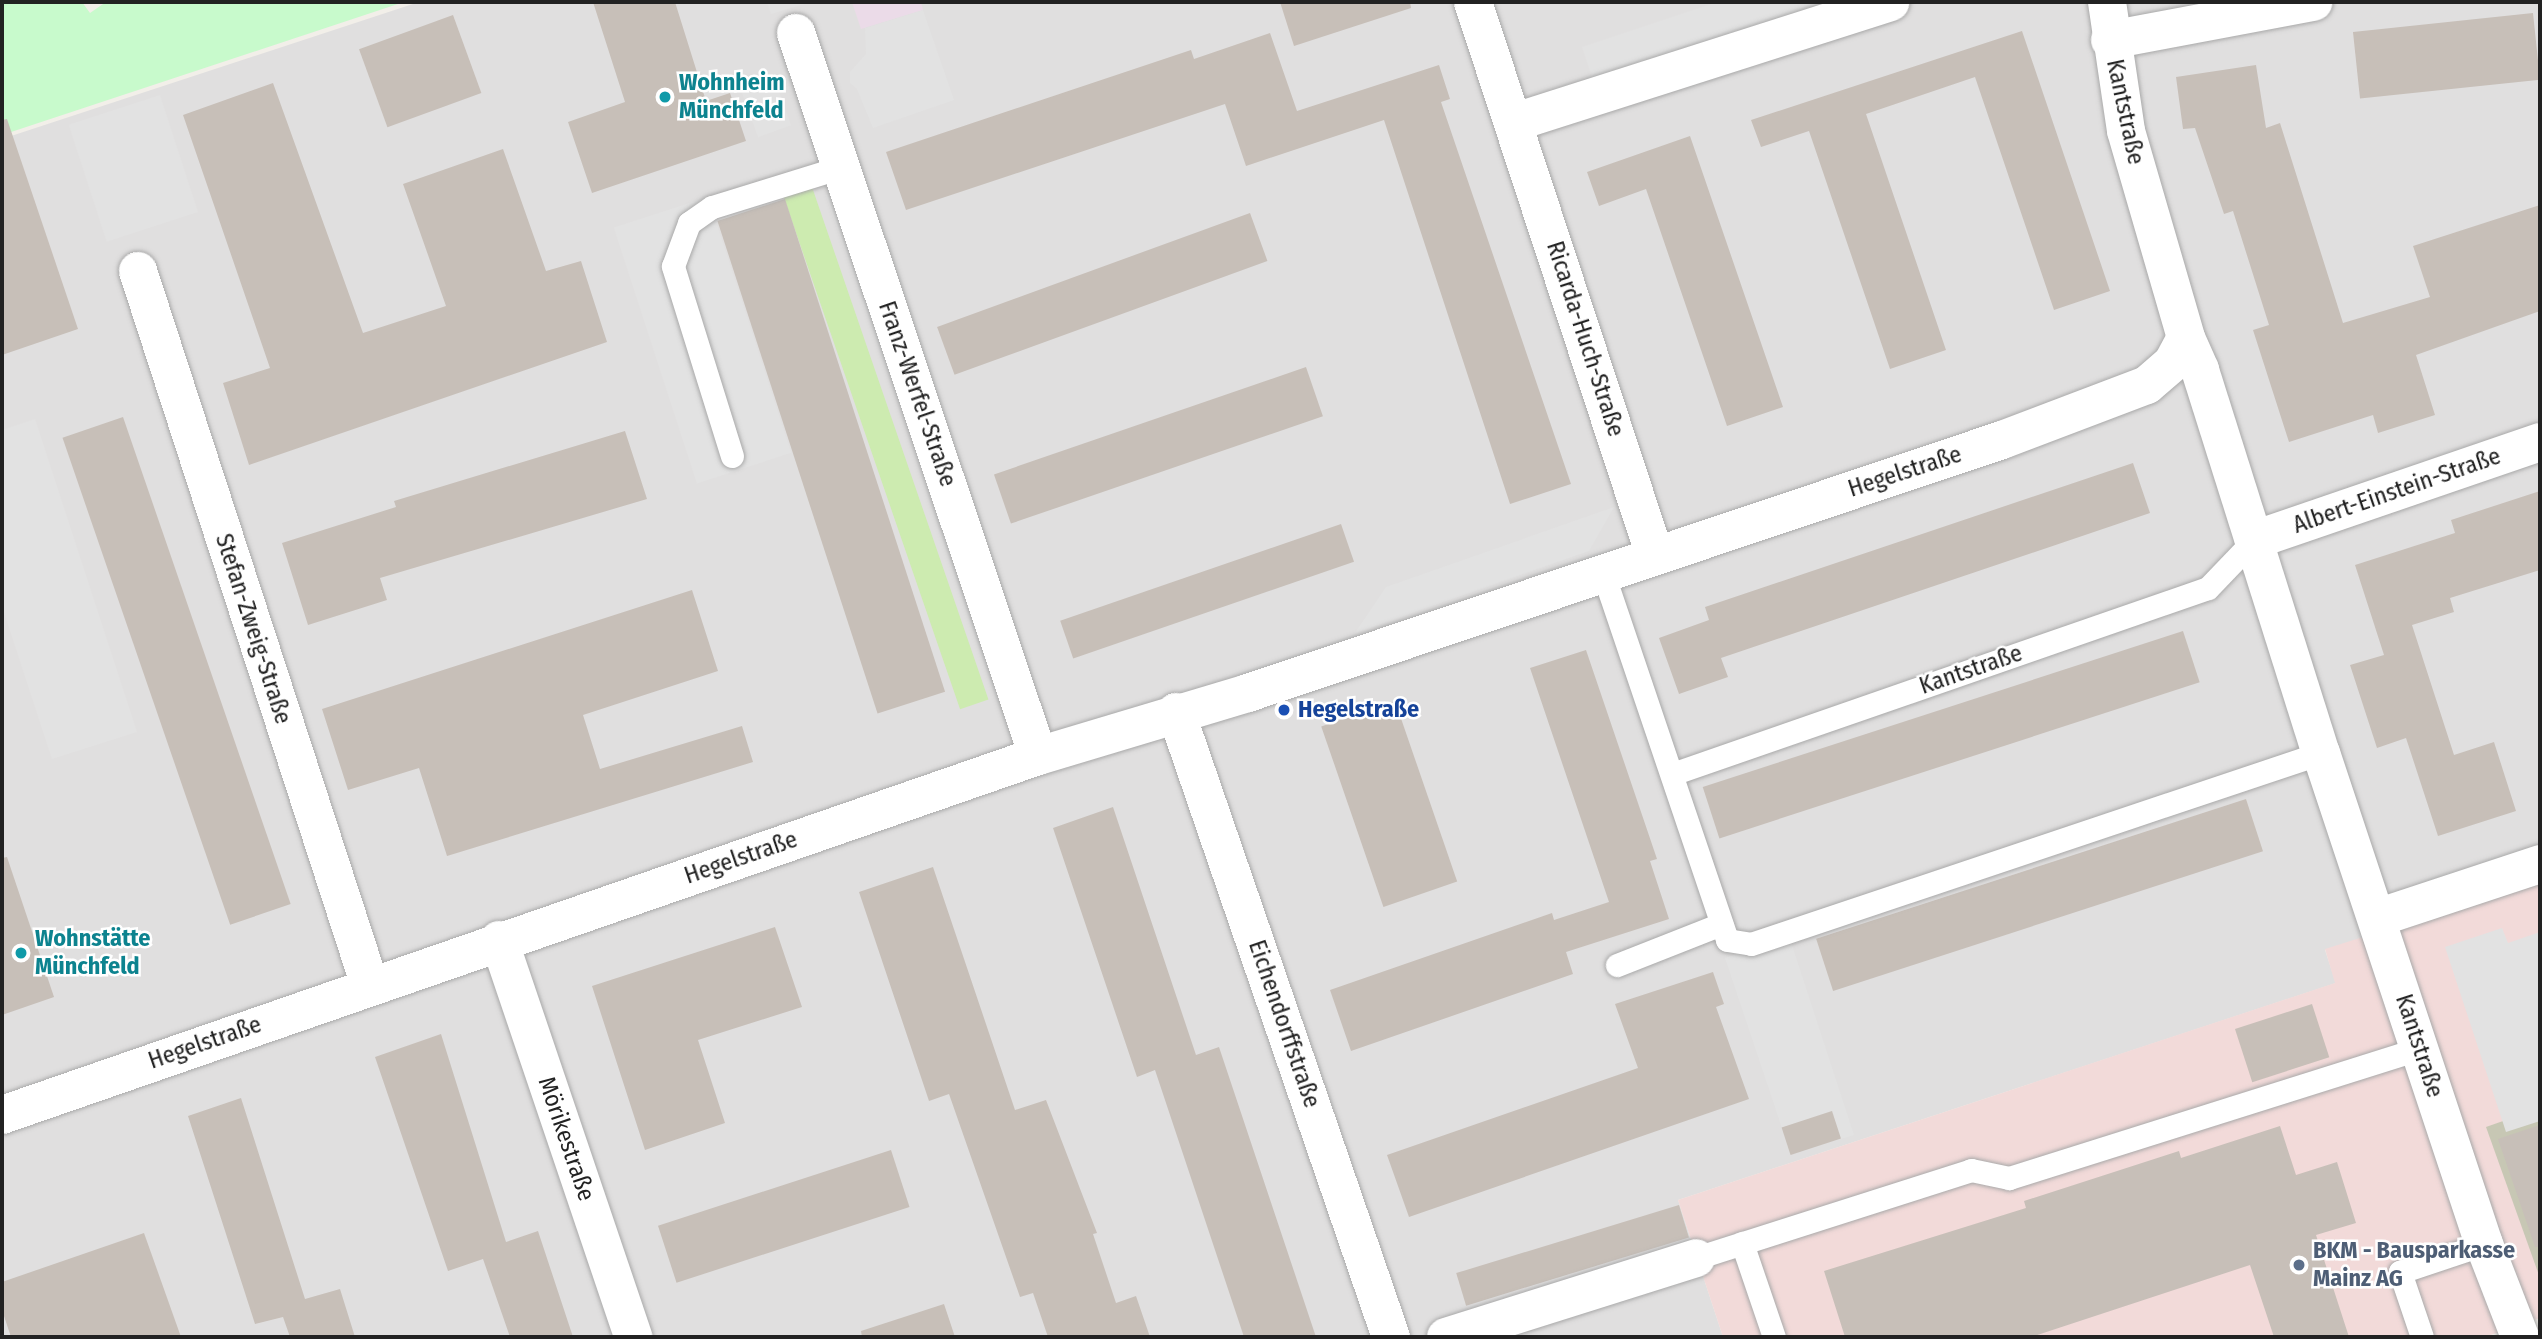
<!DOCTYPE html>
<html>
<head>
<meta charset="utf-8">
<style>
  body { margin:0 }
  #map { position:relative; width:2542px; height:1339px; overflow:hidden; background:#f2efe9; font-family:"Fira Sans Condensed",sans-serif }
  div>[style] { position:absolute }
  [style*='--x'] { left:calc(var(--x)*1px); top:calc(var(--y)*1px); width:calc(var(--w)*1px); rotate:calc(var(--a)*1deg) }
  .residential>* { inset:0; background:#e0dfdf }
  .commercial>* { inset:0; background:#f2dad9 }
  .industrial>* { inset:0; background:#ebdbe8 }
  .construction>* { inset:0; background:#c7c7b4 }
  .grass>* { inset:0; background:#cdebb0; transform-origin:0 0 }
  .park>* { inset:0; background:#c8facc }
  .parking>* { inset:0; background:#e2e2e2; transform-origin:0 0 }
  .building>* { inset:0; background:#c7bfb8; transform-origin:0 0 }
  .roads { filter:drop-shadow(0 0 2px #a9a9a9) drop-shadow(0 0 2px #a9a9a9) }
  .service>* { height:23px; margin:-11.5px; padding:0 11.5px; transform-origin:11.5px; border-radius:11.5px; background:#fff }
  .minor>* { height:38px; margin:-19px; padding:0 19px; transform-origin:19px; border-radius:19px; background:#fff }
  .dots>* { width:19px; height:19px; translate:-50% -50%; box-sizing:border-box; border:4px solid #fff; border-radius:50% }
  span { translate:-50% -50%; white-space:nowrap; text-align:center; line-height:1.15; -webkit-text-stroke:5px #fff; paint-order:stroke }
  .culture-label { font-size:24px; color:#0d838f; font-weight:700 }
  .left { translate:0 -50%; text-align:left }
  .street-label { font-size:24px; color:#222 }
  .transit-label { font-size:24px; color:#164399; font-weight:700 }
  .service-label { font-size:24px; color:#4e5e75; font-weight:700 }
  .frame { position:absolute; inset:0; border:4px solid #222; pointer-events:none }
</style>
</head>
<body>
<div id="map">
  <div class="residential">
    <i style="clip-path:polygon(419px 2px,2540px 2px,2540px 881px,2325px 950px,2336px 983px,1678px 1200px,1723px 1337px,2px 1337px,2px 139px)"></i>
  </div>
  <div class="commercial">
    <i style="clip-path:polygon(2540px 881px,2540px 1318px,2485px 1337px,1723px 1337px,1678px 1200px,2335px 983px,2325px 949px)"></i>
  </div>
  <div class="industrial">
    <i style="clip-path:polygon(852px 2px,921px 2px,923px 10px,861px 29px)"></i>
  </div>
  <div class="construction">
    <i style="clip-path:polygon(2540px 1108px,2540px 1278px,2486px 1127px)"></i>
  </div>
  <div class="grass">
    <i style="left:812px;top:187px;width:542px;height:30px;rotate:71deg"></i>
  </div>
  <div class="park">
    <i style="clip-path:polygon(2px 2px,82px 2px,90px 13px,106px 2px,404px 2px,2px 135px)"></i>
  </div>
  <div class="parking">
    <i style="clip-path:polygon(767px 2px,811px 2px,771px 14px)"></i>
    <i style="clip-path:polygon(1717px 2px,1834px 2px,1594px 83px,1582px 47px)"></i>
    <i style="clip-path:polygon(923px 10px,954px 100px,873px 128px,857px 89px,850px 83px,850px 72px,866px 54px,865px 28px)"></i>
    <i style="left:775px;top:81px;width:47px;height:35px;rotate:70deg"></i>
    <i style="left:160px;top:95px;width:123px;height:96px;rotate:72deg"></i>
    <i style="left:837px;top:191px;width:535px;height:12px;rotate:71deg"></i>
    <i style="left:708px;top:197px;width:269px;height:99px;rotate:72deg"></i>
    <i style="clip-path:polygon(35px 419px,137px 732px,52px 759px,2px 606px,2px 430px)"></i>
    <i style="clip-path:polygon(1614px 507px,1589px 551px,1355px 633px,1386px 587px)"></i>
    <i style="clip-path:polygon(2502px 928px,2508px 943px,2540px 932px,2540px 1121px,2506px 1132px,2445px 947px)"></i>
    <i style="clip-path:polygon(1789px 936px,1854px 1135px,1841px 1139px,1832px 1111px,1782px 1128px,1725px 958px)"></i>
  </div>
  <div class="building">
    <i style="clip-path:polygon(593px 2px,675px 2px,706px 101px,730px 93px,746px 141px,592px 193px,568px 122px,625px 102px)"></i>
    <i style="clip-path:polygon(1280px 2px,1410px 2px,1411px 8px,1294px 46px)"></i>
    <i style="left:2533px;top:13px;width:67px;height:181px;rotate:84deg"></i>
    <i style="left:453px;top:15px;width:83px;height:100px;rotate:70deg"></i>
    <i style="clip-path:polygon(2022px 31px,2110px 291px,2054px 310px,1975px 77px,1866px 114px,1946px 350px,1890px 369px,1809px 131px,1761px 147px,1751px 120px)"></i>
    <i style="clip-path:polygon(1270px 33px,1297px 111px,1439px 65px,1450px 99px,1441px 102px,1571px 484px,1510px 504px,1384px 120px,1246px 166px,1225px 104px,906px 210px,886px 152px,1191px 50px,1194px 59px)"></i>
    <i style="clip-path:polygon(2256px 65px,2266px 128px,2280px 123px,2343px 323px,2430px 297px,2413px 246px,2540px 205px,2540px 311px,2416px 355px,2435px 415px,2378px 433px,2373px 415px,2289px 442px,2253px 330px,2269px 325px,2233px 211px,2224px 214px,2195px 128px,2183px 129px,2176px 77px)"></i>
    <i style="clip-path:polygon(273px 83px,363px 333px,446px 306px,403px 184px,503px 149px,546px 271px,581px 261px,607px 342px,249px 465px,223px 383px,270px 368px,183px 115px)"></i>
    <i style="clip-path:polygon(7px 119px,78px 329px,2px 355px,2px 120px)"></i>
    <i style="clip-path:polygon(1690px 136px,1783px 407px,1727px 426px,1646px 189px,1599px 206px,1587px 172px)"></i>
    <i style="left:785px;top:199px;width:518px;height:71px;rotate:72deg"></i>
    <i style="left:1250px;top:213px;width:51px;height:333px;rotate:70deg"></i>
    <i style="left:1306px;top:367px;width:52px;height:330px;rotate:71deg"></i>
    <i style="left:123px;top:417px;width:515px;height:64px;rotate:71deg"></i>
    <i style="clip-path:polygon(625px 431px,647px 499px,380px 578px,387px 600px,308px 625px,282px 543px,396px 507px,394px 501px)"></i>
    <i style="clip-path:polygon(2133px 463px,2150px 513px,1721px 658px,1728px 677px,1679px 694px,1659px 638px,1709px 620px,1705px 607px)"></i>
    <i style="clip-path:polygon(2540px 491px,2540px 570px,2450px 598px,2454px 612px,2412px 625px,2454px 755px,2494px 742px,2516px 811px,2438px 836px,2406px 738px,2377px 748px,2350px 665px,2384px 655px,2355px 565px,2455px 533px,2451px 520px)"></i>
    <i style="left:1341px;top:524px;width:40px;height:297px;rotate:71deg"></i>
    <i style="clip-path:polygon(692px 590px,718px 671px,583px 715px,600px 769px,742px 726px,753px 762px,447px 856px,419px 768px,348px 790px,322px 709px)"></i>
    <i style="left:2183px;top:631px;width:54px;height:505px;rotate:72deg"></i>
    <i style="clip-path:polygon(1586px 650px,1657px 859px,1650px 861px,1669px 919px,1566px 952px,1573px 974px,1351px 1051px,1330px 990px,1552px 913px,1554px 920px,1609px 902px,1530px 668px)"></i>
    <i style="left:1395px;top:701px;width:191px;height:78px;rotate:71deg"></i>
    <i style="left:2246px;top:799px;width:55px;height:452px;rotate:72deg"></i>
    <i style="clip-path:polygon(1113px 807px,1196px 1055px,1219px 1047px,1316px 1337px,1244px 1337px,1155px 1070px,1137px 1077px,1053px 828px)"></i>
    <i style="clip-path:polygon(7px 857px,54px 997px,2px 1015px,2px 858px)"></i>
    <i style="clip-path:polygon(933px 867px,1015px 1110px,1046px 1100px,1097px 1233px,1093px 1234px,1116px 1303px,1136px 1296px,1150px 1337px,1048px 1337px,1033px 1293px,1020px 1297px,949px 1094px,929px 1101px,859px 892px)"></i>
    <i style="clip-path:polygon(775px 927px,802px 1007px,698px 1040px,725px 1123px,645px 1150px,592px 986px)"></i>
    <i style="clip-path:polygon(1713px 972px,1724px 1004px,1716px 1007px,1749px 1099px,1409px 1217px,1387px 1155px,1638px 1068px,1615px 1004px)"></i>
    <i style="left:2312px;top:1004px;width:56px;height:81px;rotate:72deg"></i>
    <i style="clip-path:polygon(441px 1034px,506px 1242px,538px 1231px,573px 1337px,510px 1337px,483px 1259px,448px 1271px,375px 1057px)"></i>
    <i style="clip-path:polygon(241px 1098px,305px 1299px,340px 1289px,355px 1337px,290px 1337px,283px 1317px,255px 1324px,188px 1116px)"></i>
    <i style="left:1832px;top:1111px;width:29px;height:53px;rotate:72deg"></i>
    <i style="clip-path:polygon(2540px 1125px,2540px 1247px,2535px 1247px,2498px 1139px)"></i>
    <i style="clip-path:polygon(2280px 1126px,2296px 1175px,2337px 1162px,2356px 1223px,2316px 1235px,2349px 1337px,2274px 1337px,2250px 1265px,2031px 1337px,1845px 1337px,1824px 1271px,2026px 1208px,2024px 1201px,2179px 1151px,2181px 1158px)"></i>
    <i style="left:891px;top:1150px;width:60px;height:245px;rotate:72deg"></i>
    <i style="left:1679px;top:1205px;width:34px;height:233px;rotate:73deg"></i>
    <i style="clip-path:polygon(144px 1233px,181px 1337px,11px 1337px,2px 1310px,2px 1282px)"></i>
    <i style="clip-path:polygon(944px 1304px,955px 1337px,862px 1337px,861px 1331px)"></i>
  </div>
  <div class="roads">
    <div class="service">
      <i style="--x:732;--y:456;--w:199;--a:-107.3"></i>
      <i style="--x:673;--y:266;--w:46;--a:-69.6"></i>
      <i style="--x:689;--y:223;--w:28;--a:-35"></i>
      <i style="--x:712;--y:207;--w:135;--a:-17.2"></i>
      <i style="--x:1603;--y:573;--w:387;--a:71.3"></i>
      <i style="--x:1727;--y:940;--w:24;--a:9"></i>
      <i style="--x:1751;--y:944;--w:601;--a:-18.53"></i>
      <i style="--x:1672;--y:774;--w:567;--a:-19.14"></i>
      <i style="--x:2208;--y:588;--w:66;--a:-46.2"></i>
      <i style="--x:1617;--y:965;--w:112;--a:-21.5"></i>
      <i style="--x:1742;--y:1243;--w:99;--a:71.2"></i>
      <i style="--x:1696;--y:1258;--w:289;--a:-17.7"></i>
      <i style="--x:1971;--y:1170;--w:39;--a:12"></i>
      <i style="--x:2009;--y:1178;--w:430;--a:-17.5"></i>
      <i style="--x:2422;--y:1337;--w:69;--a:-108.7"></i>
      <i style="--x:2400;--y:1272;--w:89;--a:-18.4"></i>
    </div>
    <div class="minor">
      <i style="--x:1473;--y:2;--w:583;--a:71.81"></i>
      <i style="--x:2107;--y:2;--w:130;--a:81.6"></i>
      <i style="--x:2126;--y:131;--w:216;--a:73.8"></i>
      <i style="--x:2186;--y:338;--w:35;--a:66"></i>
      <i style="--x:2200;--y:370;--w:402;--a:72.5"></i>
      <i style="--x:2321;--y:753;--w:517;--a:71.64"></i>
      <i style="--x:2484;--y:1244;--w:100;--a:68.8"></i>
      <i style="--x:796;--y:33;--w:762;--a:71.49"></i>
      <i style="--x:2110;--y:40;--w:207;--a:-10.6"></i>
      <i style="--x:1515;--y:122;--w:394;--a:-17.7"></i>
      <i style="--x:138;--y:271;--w:752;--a:72.02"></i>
      <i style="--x:2254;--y:540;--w:302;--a:-18.9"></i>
      <i style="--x:1176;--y:712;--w:661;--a:71.02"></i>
      <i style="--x:2377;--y:918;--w:172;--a:-18.3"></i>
      <i style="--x:499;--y:940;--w:419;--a:71.3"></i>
      <i style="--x:2;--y:1115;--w:1096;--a:-19.11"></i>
      <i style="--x:1038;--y:756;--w:219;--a:-16.7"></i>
      <i style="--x:1248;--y:693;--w:795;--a:-18.55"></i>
      <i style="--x:2002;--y:440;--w:155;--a:-20.8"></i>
      <i style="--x:2147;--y:385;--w:35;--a:-41"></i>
      <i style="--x:2173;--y:362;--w:27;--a:-62"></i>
      <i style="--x:1446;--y:1337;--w:262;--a:-17.5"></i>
    </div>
  </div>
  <div class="dots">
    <i style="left:665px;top:97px;background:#0f9aa8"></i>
    <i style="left:1284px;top:710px;background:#1a4fb4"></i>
    <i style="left:21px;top:953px;background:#0f9aa8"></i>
    <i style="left:2299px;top:1265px;background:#5c6f8a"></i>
  </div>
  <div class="culture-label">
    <span class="left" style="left:679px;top:97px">Wohnheim<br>Münchfeld</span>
    <span class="left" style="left:35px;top:953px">Wohnstätte<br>Münchfeld</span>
  </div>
  <div class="street-label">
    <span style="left:2125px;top:112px;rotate:78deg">Kantstraße</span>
    <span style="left:1585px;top:339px;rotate:72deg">Ricarda-Huch-Straße</span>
    <span style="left:917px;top:394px;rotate:71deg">Franz-Werfel-Straße</span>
    <span style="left:1905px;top:472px;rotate:-18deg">Hegelstraße</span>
    <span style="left:2397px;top:491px;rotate:-19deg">Albert-Einstein-Straße</span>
    <span style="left:253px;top:629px;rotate:72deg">Stefan-Zweig-Straße</span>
    <span style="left:1971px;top:670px;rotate:-19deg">Kantstraße</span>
    <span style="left:741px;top:858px;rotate:-19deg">Hegelstraße</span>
    <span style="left:1284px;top:1024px;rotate:71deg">Eichendorffstraße</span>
    <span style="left:205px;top:1043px;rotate:-19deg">Hegelstraße</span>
    <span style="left:2419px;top:1046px;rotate:72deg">Kantstraße</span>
    <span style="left:566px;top:1139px;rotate:71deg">Mörikestraße</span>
  </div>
  <div class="transit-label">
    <span class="left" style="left:1298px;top:710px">Hegelstraße</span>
  </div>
  <div class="service-label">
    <span class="left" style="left:2313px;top:1265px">BKM - Bausparkasse<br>Mainz AG</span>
  </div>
  <div class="frame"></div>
</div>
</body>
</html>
